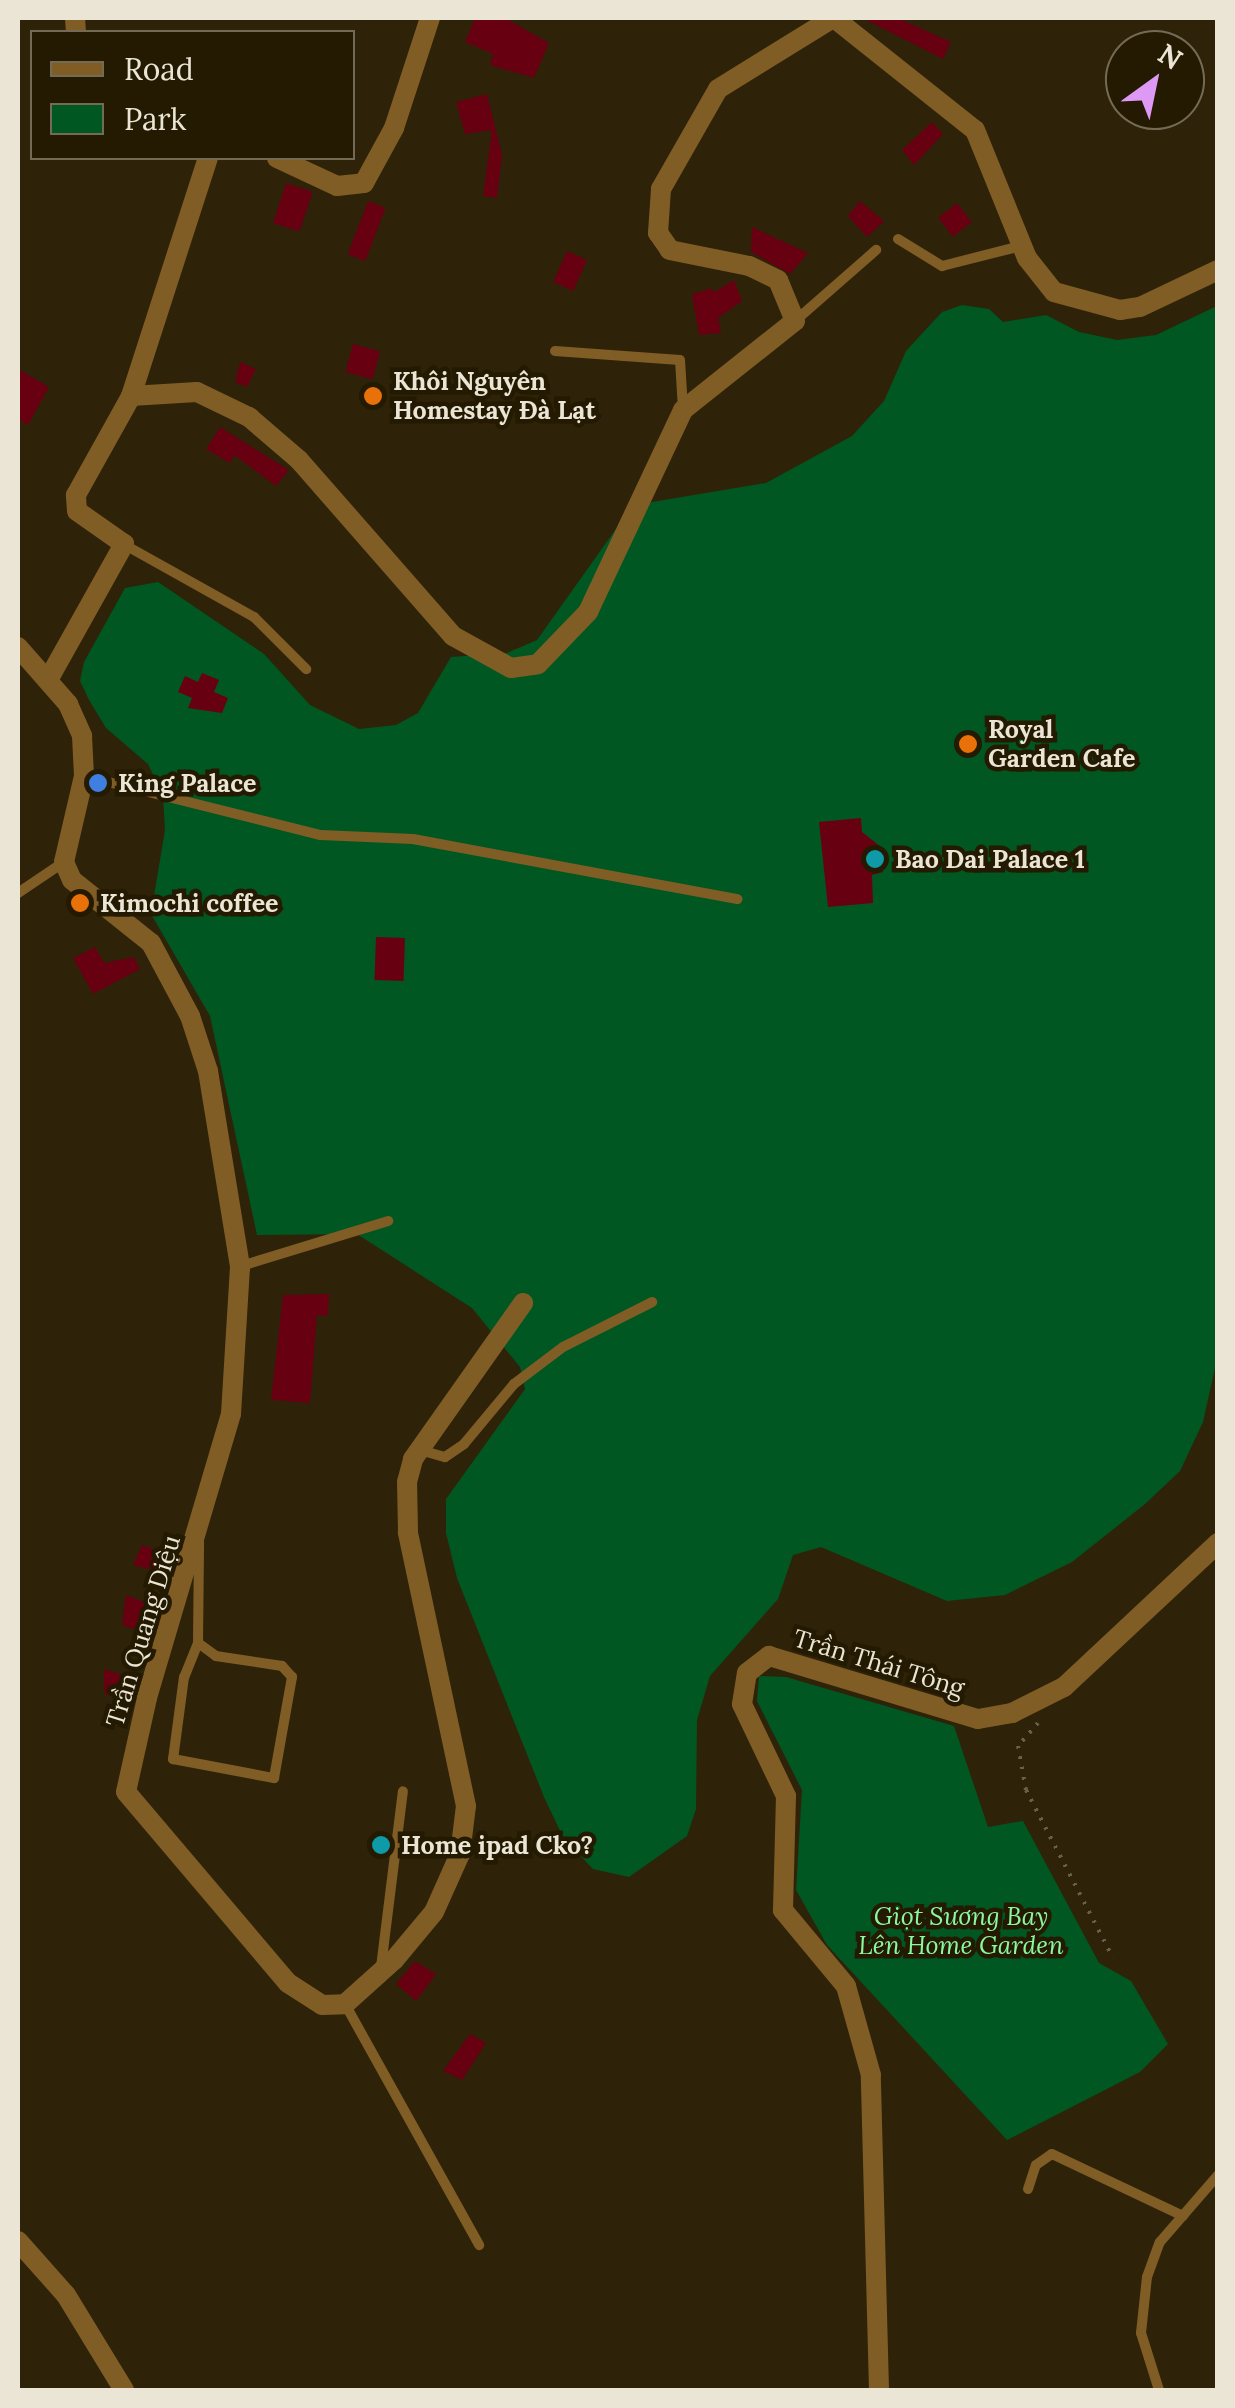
<!DOCTYPE html>
<html>
<head>
<meta charset="utf-8">
<style>
  body { margin:0 }
  #map { position:relative; width:1235px; height:2408px; overflow:hidden; background:#2e2309; font-family:Lora,serif }
  div>[style] { position:absolute }
  [style*='--x'] { left:calc(var(--x)*1px); top:calc(var(--y)*1px); width:calc(var(--w)*1px); rotate:calc(var(--a)*1deg) }
  .green>* { inset:0; background:#005721 }
  .building>* { inset:0; background:#670111; transform-origin:0 0 }
  .path>* { height:4px; margin-top:-2px; transform-origin:0; background:repeating-linear-gradient(90deg,#6b614b 0 2.5px,transparent 0 10.5px) }
  .lane>* { height:10px; margin:-5px; padding:0 5px; transform-origin:5px; border-radius:5px; background:#815d26 }
  .street>* { height:20px; margin:-10px; padding:0 10px; transform-origin:10px; border-radius:10px; background:#815d26 }
  .dots>* { width:28px; height:28px; translate:-50% -50%; box-sizing:border-box; border:5px solid #241a01; border-radius:50% }
  span { translate:-50% -50%; white-space:nowrap; text-align:center; line-height:1.15; -webkit-text-stroke:9px #241a01; paint-order:stroke }
  .poi-label { font-size:25px; color:#ebe5d5; font-weight:700 }
  .left { translate:0 -50%; text-align:left }
  .street-label { font-size:25px; color:#ebe5d5 }
  .park-label { font-size:25px; color:#8af89f; font-style:italic }
  .frame { position:absolute; inset:0; border:20px solid #ebe5d5; pointer-events:none }
  .legend { position:absolute; left:30px; top:30px; width:325px; height:130px; box-sizing:border-box; background:#241a01; border:2px solid #746b56; margin:0; padding:12px 18px; list-style:none; font-size:30px; color:#ebe5d5 }
  .legend li { display:flex; align-items:center; gap:20px; height:50px }
  .legend b { width:50px; border:2px solid #746b56 }
  .north { position:absolute; left:1105px; top:30px; width:100px; height:100px; box-sizing:border-box; background:#241a01; border:2px solid #746b56; border-radius:50%; rotate:33deg; font-size:28px; font-weight:700; line-height:40px; text-align:center; color:#ebe5d5 }
  .north::after { content:''; display:block; margin:auto; width:35px; height:45px; background:#dd99f3; clip-path:polygon(50% 0,100% 100%,50% 72%,0 100%) }
</style>
</head>
<body>
<div id="map">
  <div class="green">
    <i style="clip-path:polygon(962px 305px,989px 309px,1003px 322px,1046px 315px,1079px 332px,1117px 340px,1156px 335px,1217px 306px,1218px 1354px,1203px 1422px,1180px 1471px,1145px 1504px,1072px 1562px,1005px 1595px,947px 1601px,821px 1547px,793px 1555px,778px 1599px,710px 1676px,697px 1720px,696px 1809px,687px 1836px,629px 1877px,593px 1869px,563px 1837px,544px 1797px,457px 1578px,446px 1533px,446px 1499px,525px 1389px,520px 1367px,472px 1308px,357px 1234px,257px 1235px,210px 1016px,151px 914px,165px 830px,163px 796px,148px 764px,106px 728px,89px 700px,80px 681px,84px 662px,125px 588px,158px 582px,264px 654px,310px 705px,359px 729px,396px 725px,418px 713px,451px 657px,507px 653px,537px 640px,623px 519px,652px 502px,766px 483px,852px 436px,884px 401px,906px 351px,942px 312px)"></i>
    <i style="clip-path:polygon(759px 1676px,786px 1677px,954px 1726px,988px 1827px,1023px 1821px,1099px 1963px,1131px 1981px,1168px 2044px,1140px 2072px,1007px 2140px,827px 1945px,796px 1890px,802px 1790px,757px 1701px)"></i>
  </div>
  <div class="building">
    <i style="clip-path:polygon(475px 18px,505px 18px,549px 43px,534px 78px,490px 65px,493px 54px,465px 42px)"></i>
    <i style="clip-path:polygon(862px 18px,898px 18px,951px 42px,943px 59px)"></i>
    <i style="clip-path:polygon(487px 94px,502px 155px,497px 198px,483px 196px,492px 130px,465px 134px,456px 102px)"></i>
    <i style="clip-path:polygon(932px 122px,943px 134px,914px 165px,902px 150px)"></i>
    <i style="left:286px;top:183px;width:28px;height:42px;rotate:18deg"></i>
    <i style="left:368px;top:201px;width:19px;height:57px;rotate:21deg"></i>
    <i style="clip-path:polygon(860px 201px,884px 221px,867px 237px,848px 216px)"></i>
    <i style="left:957px;top:203px;width:24px;height:24px;rotate:52deg"></i>
    <i style="clip-path:polygon(752px 227px,808px 253px,790px 274px,751px 252px)"></i>
    <i style="left:567px;top:251px;width:22px;height:34px;rotate:24deg"></i>
    <i style="clip-path:polygon(734px 280px,742px 301px,718px 318px,721px 333px,699px 335px,692px 294px,712px 288px,713px 293px)"></i>
    <i style="left:353px;top:344px;width:28px;height:29px;rotate:15deg"></i>
    <i style="clip-path:polygon(240px 362px,256px 369px,247px 387px,235px 382px)"></i>
    <i style="clip-path:polygon(18px 369px,49px 387px,28px 425px,18px 419px)"></i>
    <i style="clip-path:polygon(220px 427px,289px 470px,276px 486px,234px 455px,230px 463px,206px 449px)"></i>
    <i style="clip-path:polygon(202px 673px,219px 680px,214px 692px,228px 698px,222px 713px,188px 708px,192px 698px,178px 692px,185px 676px,198px 682px)"></i>
    <i style="clip-path:polygon(861px 818px,862px 832px,881px 847px,883px 872px,872px 875px,873px 903px,828px 907px,819px 822px)"></i>
    <i style="left:376px;top:937px;width:29px;height:43px;rotate:2deg"></i>
    <i style="clip-path:polygon(95px 947px,104px 963px,134px 957px,140px 969px,93px 994px,73px 958px)"></i>
    <i style="clip-path:polygon(329px 1294px,328px 1316px,317px 1315px,310px 1403px,271px 1400px,283px 1295px)"></i>
    <i style="clip-path:polygon(142px 1545px,170px 1555px,167px 1574px,133px 1565px)"></i>
    <i style="clip-path:polygon(126px 1595px,159px 1608px,150px 1634px,122px 1625px)"></i>
    <i style="clip-path:polygon(104px 1669px,138px 1680px,128px 1704px,104px 1693px)"></i>
    <i style="clip-path:polygon(415px 1961px,436px 1974px,416px 2001px,396px 1984px)"></i>
    <i style="clip-path:polygon(470px 2034px,486px 2043px,462px 2080px,443px 2071px)"></i>
  </div>
  <div class="path">
    <i style="--x:1038;--y:1723;--w:30;--a:131"></i>
    <i style="--x:1018;--y:1746;--w:45;--a:79.7"></i>
    <i style="--x:1026;--y:1790;--w:189;--a:62.6"></i>
  </div>
  <div class="lane">
    <i style="--x:898;--y:239;--w:52;--a:31.5"></i>
    <i style="--x:942;--y:266;--w:81;--a:-14.2"></i>
    <i style="--x:795;--y:321;--w:108;--a:-41.2"></i>
    <i style="--x:555;--y:351;--w:125;--a:4.1"></i>
    <i style="--x:680;--y:360;--w:49;--a:86.5"></i>
    <i style="--x:125;--y:545;--w:148;--a:29.2"></i>
    <i style="--x:254;--y:617;--w:74;--a:45"></i>
    <i style="--x:84;--y:776;--w:244;--a:14"></i>
    <i style="--x:321;--y:835;--w:92;--a:2.5"></i>
    <i style="--x:413;--y:839;--w:330;--a:10.5"></i>
    <i style="--x:18;--y:893;--w:55;--a:-34"></i>
    <i style="--x:241;--y:1266;--w:154;--a:-17"></i>
    <i style="--x:420;--y:1450;--w:26;--a:16"></i>
    <i style="--x:445;--y:1457;--w:23;--a:-34"></i>
    <i style="--x:464;--y:1444;--w:78;--a:-50.2"></i>
    <i style="--x:514;--y:1384;--w:61;--a:-37.1"></i>
    <i style="--x:563;--y:1347;--w:100;--a:-26.8"></i>
    <i style="--x:198;--y:1643;--w:37;--a:112"></i>
    <i style="--x:184;--y:1677;--w:83;--a:97.6"></i>
    <i style="--x:173;--y:1759;--w:103;--a:10.7"></i>
    <i style="--x:274;--y:1778;--w:103;--a:-79.9"></i>
    <i style="--x:292;--y:1677;--w:15;--a:-132"></i>
    <i style="--x:282;--y:1666;--w:67;--a:-171.4"></i>
    <i style="--x:216;--y:1656;--w:22;--a:-144"></i>
    <i style="--x:198;--y:1643;--w:101;--a:-89.4"></i>
    <i style="--x:381;--y:1967;--w:177;--a:-82.9"></i>
    <i style="--x:345;--y:2004;--w:276;--a:60.9"></i>
    <i style="--x:1028;--y:2189;--w:25;--a:-72"></i>
    <i style="--x:1036;--y:2165;--w:19;--a:-35"></i>
    <i style="--x:1052;--y:2154;--w:145;--a:25.3"></i>
    <i style="--x:1159;--y:2390;--w:60;--a:-107.5"></i>
    <i style="--x:1141;--y:2333;--w:56;--a:-83.9"></i>
    <i style="--x:1147;--y:2277;--w:37;--a:-70"></i>
    <i style="--x:1160;--y:2242;--w:89;--a:-49.1"></i>
  </div>
  <div class="street">
    <i style="--x:75;--y:18;--w:14;--a:86"></i>
    <i style="--x:834;--y:18;--w:180;--a:38.5"></i>
    <i style="--x:975;--y:130;--w:138;--a:67.9"></i>
    <i style="--x:1027;--y:258;--w:43;--a:51.5"></i>
    <i style="--x:1054;--y:292;--w:68;--a:15.3"></i>
    <i style="--x:1120;--y:310;--w:20;--a:-9"></i>
    <i style="--x:1140;--y:307;--w:86;--a:-25.4"></i>
    <i style="--x:277;--y:158;--w:66;--a:25"></i>
    <i style="--x:337;--y:186;--w:27;--a:-6"></i>
    <i style="--x:364;--y:183;--w:63;--a:-61.4"></i>
    <i style="--x:394;--y:128;--w:116;--a:-71.9"></i>
    <i style="--x:131;--y:396;--w:66;--a:-3.5"></i>
    <i style="--x:197;--y:392;--w:58;--a:25.7"></i>
    <i style="--x:249;--y:417;--w:66;--a:40.7"></i>
    <i style="--x:299;--y:460;--w:234;--a:48.8"></i>
    <i style="--x:453;--y:636;--w:66;--a:28.9"></i>
    <i style="--x:511;--y:668;--w:27;--a:-8"></i>
    <i style="--x:538;--y:664;--w:72;--a:-46.1"></i>
    <i style="--x:588;--y:612;--w:223;--a:-64.8"></i>
    <i style="--x:683;--y:410;--w:143;--a:-38.5"></i>
    <i style="--x:795;--y:321;--w:44;--a:-112.5"></i>
    <i style="--x:778;--y:280;--w:32;--a:-154"></i>
    <i style="--x:749;--y:266;--w:81;--a:-168.6"></i>
    <i style="--x:670;--y:250;--w:21;--a:-125"></i>
    <i style="--x:658;--y:233;--w:44;--a:-86.1"></i>
    <i style="--x:661;--y:189;--w:115;--a:-60.3"></i>
    <i style="--x:718;--y:89;--w:135;--a:-31.7"></i>
    <i style="--x:18;--y:647;--w:76;--a:48.7"></i>
    <i style="--x:68;--y:704;--w:35;--a:66"></i>
    <i style="--x:82;--y:736;--w:40;--a:87.1"></i>
    <i style="--x:84;--y:776;--w:88;--a:103.1"></i>
    <i style="--x:64;--y:862;--w:20;--a:66"></i>
    <i style="--x:72;--y:880;--w:101;--a:38.6"></i>
    <i style="--x:151;--y:943;--w:83;--a:61.9"></i>
    <i style="--x:190;--y:1016;--w:58;--a:71.9"></i>
    <i style="--x:208;--y:1071;--w:199;--a:80.7"></i>
    <i style="--x:240;--y:1267;--w:147;--a:93.5"></i>
    <i style="--x:231;--y:1414;--w:296;--a:106.5"></i>
    <i style="--x:147;--y:1698;--w:96;--a:102.6"></i>
    <i style="--x:126;--y:1792;--w:250;--a:49.7"></i>
    <i style="--x:288;--y:1983;--w:40;--a:32.9"></i>
    <i style="--x:322;--y:2005;--w:23;--a:-2"></i>
    <i style="--x:345;--y:2004;--w:66;--a:-41.9"></i>
    <i style="--x:394;--y:1960;--w:62;--a:-50.2"></i>
    <i style="--x:434;--y:1912;--w:64;--a:-65.9"></i>
    <i style="--x:460;--y:1854;--w:48;--a:-82.9"></i>
    <i style="--x:466;--y:1806;--w:280;--a:-102"></i>
    <i style="--x:408;--y:1532;--w:50;--a:-91.1"></i>
    <i style="--x:407;--y:1482;--w:24;--a:-75"></i>
    <i style="--x:413;--y:1459;--w:191;--a:-54.8"></i>
    <i style="--x:48;--y:680;--w:156;--a:-60.8"></i>
    <i style="--x:124;--y:544;--w:57;--a:-144.9"></i>
    <i style="--x:77;--y:511;--w:16;--a:-94"></i>
    <i style="--x:76;--y:495;--w:113;--a:-60.9"></i>
    <i style="--x:131;--y:396;--w:250;--a:-72.1"></i>
    <i style="--x:18;--y:2241;--w:72;--a:48.4"></i>
    <i style="--x:66;--y:2295;--w:111;--a:58.6"></i>
    <i style="--x:879;--y:2390;--w:315;--a:-91.5"></i>
    <i style="--x:871;--y:2075;--w:92;--a:-105.7"></i>
    <i style="--x:846;--y:1986;--w:99;--a:-129.7"></i>
    <i style="--x:783;--y:1910;--w:114;--a:-88.5"></i>
    <i style="--x:786;--y:1796;--w:102;--a:-115.6"></i>
    <i style="--x:742;--y:1704;--w:31;--a:-81"></i>
    <i style="--x:747;--y:1673;--w:28;--a:-38"></i>
    <i style="--x:769;--y:1656;--w:218;--a:16.8"></i>
    <i style="--x:978;--y:1719;--w:35;--a:-10"></i>
    <i style="--x:1012;--y:1713;--w:58;--a:-26.6"></i>
    <i style="--x:1064;--y:1687;--w:211;--a:-43.1"></i>
  </div>
  <div class="dots">
    <i style="left:373px;top:396px;background:#e8710a"></i>
    <i style="left:968px;top:744px;background:#e8710a"></i>
    <i style="left:98px;top:783px;background:#3f7fe0"></i>
    <i style="left:875px;top:859px;background:#0f9aa8"></i>
    <i style="left:80px;top:903px;background:#e8710a"></i>
    <i style="left:381px;top:1845px;background:#0f9aa8"></i>
  </div>
  <div class="poi-label">
    <span class="left" style="left:393px;top:396px">Khôi Nguyên<br>Homestay Đà Lạt</span>
    <span class="left" style="left:988px;top:744px">Royal<br>Garden Cafe</span>
    <span class="left" style="left:118px;top:783px">King Palace</span>
    <span class="left" style="left:895px;top:859px">Bao Dai Palace 1</span>
    <span class="left" style="left:100px;top:903px">Kimochi coffee</span>
    <span class="left" style="left:401px;top:1845px">Home ipad Cko?</span>
  </div>
  <div class="street-label">
    <span style="left:143px;top:1631px;rotate:-73deg">Trần Quang Diệu</span>
    <span style="left:879px;top:1663px;rotate:17deg">Trần Thái Tông</span>
  </div>
  <div class="park-label">
    <span style="left:961px;top:1931px">Giọt Sương Bay<br>Lên Home Garden</span>
  </div>
  <div class="frame"></div>
  <ul class="legend">
  <li><b style="height:12px;background:#815d26"></b>Road</li>
  <li><b style="height:28px;background:#005721"></b>Park</li>
  </ul>
  <div class="north">N</div>
</div>
</body>
</html>
